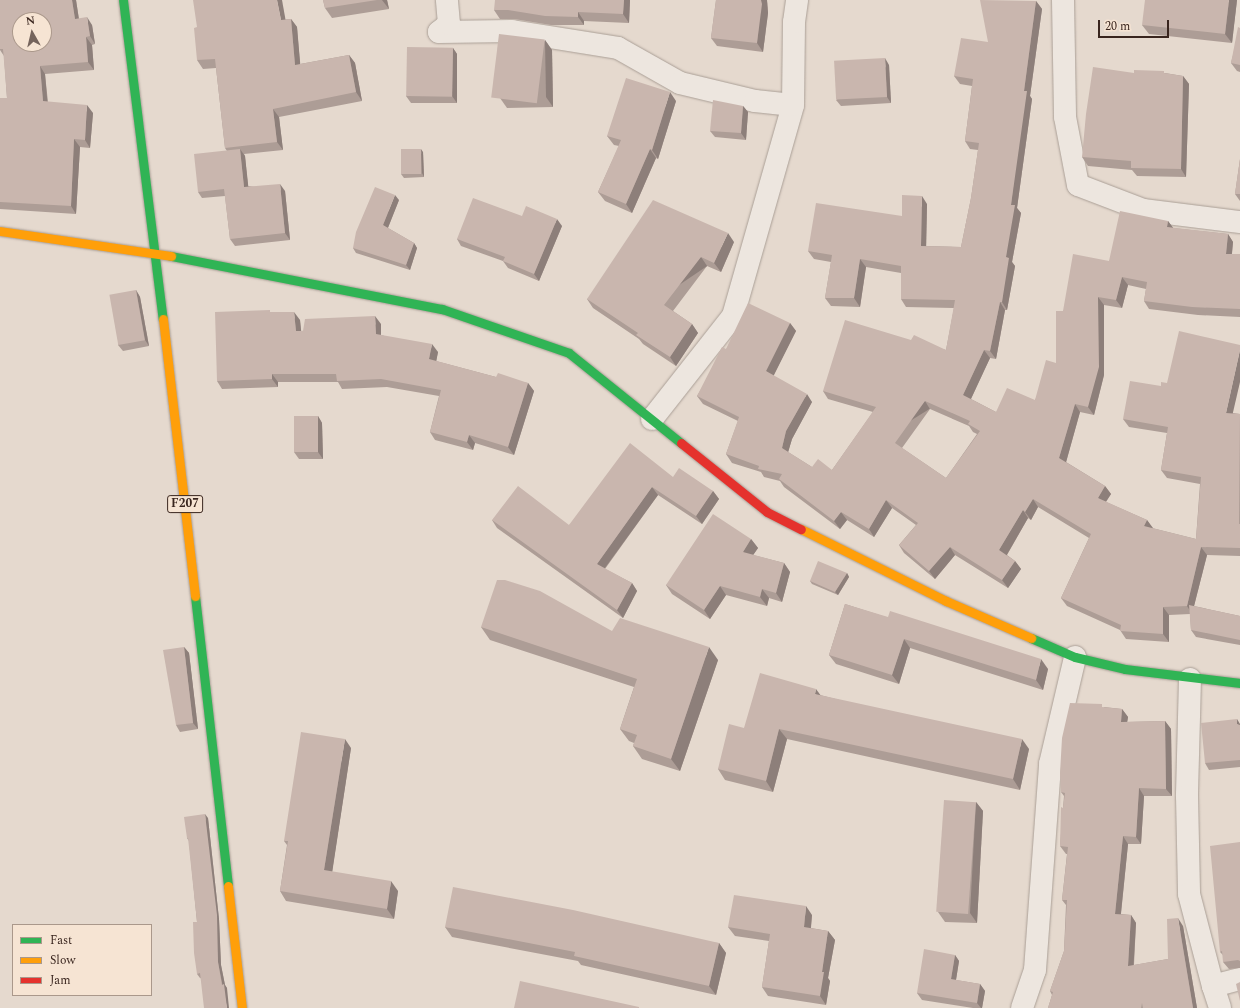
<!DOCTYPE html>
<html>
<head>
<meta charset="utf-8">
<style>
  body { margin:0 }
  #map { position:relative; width:1240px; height:1008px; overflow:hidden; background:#e5d9ce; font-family:Spectral,serif }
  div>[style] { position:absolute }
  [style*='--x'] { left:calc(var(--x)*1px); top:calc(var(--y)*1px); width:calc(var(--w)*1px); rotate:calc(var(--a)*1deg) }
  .roads { filter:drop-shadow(0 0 1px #aa9f96) drop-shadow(0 0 1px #aa9f96) }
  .street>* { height:22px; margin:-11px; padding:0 11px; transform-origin:11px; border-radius:11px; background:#ede6df }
  .fast>* { height:9px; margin:-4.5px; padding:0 4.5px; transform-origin:4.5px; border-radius:4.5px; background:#30b455 }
  .slow>* { height:9px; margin:-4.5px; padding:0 4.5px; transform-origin:4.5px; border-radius:4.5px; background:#ff9f0a }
  .jam>* { height:9px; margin:-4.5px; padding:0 4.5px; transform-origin:4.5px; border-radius:4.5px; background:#e5322d }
  .wall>* { inset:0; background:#ad9d96 }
  .shaded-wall>* { inset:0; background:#8d7f7a; transform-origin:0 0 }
  .building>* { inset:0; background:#c9b6ae; transform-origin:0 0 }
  span { translate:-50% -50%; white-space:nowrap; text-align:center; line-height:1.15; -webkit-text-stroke:3px #f6e4d3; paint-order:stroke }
  .shield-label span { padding:1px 3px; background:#f6e4d3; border:1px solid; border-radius:3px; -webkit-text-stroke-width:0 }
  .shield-label { font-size:12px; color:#39251e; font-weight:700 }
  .legend { position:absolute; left:12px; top:924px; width:140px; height:72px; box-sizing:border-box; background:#f6e4d3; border:1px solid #aa988b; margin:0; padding:5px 7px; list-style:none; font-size:12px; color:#39251e }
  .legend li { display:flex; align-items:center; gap:8px; height:20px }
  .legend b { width:20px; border:1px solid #aa988b }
  .north { position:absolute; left:12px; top:12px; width:40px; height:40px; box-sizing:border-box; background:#f6e4d3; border:1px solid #aa988b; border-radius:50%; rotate:352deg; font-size:11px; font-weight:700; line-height:16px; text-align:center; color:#39251e }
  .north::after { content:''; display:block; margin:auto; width:14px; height:18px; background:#75645c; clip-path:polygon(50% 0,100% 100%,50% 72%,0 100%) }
  .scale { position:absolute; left:1098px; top:20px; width:71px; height:18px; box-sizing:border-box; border:2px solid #39251e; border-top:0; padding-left:5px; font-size:12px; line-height:14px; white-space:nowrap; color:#39251e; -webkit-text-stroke:3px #f6e4d3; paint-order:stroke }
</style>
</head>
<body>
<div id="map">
  <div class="roads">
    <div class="street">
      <i style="--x:1063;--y:0;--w:117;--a:89"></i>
      <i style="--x:1065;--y:117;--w:69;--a:79.2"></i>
      <i style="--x:1078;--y:185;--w:70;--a:21"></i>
      <i style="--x:1143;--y:210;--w:98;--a:7.1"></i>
      <i style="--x:439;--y:32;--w:73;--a:-0.8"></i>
      <i style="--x:512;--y:31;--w:107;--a:9.1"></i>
      <i style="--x:618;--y:48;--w:71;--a:29.4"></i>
      <i style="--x:680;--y:83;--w:77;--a:13.5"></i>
      <i style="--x:755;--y:101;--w:38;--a:6"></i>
      <i style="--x:439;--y:32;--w:13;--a:-39"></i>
      <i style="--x:449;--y:24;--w:24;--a:-95"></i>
      <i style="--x:652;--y:419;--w:131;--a:-51.8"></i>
      <i style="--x:733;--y:316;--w:219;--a:-74.1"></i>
      <i style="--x:793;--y:105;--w:83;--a:-89.3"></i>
      <i style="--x:794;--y:22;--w:22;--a:-82"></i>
      <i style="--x:1190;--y:679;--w:117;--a:91.5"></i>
      <i style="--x:1187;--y:796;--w:98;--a:88.8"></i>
      <i style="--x:1189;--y:894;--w:95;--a:75.4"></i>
      <i style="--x:1213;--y:986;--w:23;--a:72"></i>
      <i style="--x:1213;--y:986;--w:28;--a:-15"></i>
      <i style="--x:1022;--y:1008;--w:40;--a:-71.1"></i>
      <i style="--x:1035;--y:970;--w:207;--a:-85.8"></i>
      <i style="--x:1050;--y:764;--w:110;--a:-76.8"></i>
    </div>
    <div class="fast">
      <i style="--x:123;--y:0;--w:321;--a:82.9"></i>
      <i style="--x:171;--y:256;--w:276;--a:11.1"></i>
      <i style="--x:442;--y:309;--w:134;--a:19.1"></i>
      <i style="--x:569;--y:353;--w:144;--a:38.8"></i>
      <i style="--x:195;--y:596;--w:292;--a:83.5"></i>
      <i style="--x:1031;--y:638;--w:48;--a:23.4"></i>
      <i style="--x:1075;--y:657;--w:51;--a:13.5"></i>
      <i style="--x:1125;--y:669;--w:116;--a:6.9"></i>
    </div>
    <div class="slow">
      <i style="--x:0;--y:231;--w:173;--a:8.3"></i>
      <i style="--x:163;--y:319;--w:279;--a:83.4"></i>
      <i style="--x:801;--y:529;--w:162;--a:26.4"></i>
      <i style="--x:946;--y:601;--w:93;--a:23.5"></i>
      <i style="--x:228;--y:886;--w:123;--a:83.5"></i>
    </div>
    <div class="jam">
      <i style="--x:681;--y:443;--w:110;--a:38.7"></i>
      <i style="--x:767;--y:512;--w:38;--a:27"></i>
    </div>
  </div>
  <div class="wall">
    <i style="clip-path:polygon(0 0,76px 0,79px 19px,92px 25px,95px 44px,92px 45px,94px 70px,45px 74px,48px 102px,93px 113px,90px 148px,80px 147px,76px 214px,0 209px,0 98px,7px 98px,4px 56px,0 50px)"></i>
    <i style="clip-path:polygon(323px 0,387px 0,389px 9px,332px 18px,325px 8px)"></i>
    <i style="clip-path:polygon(630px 0,629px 23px,584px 21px,584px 25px,551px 25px,514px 19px,500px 19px,494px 10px)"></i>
    <i style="clip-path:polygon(716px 0,767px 0,768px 13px,763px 52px,717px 46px,711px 38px)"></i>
    <i style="clip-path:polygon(1237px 0,1232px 43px,1149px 34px,1142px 25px)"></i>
    <i style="clip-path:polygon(evenodd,1036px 1px,1042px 9px,1030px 96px,1032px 99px,1017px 208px,1021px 213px,1012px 262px,1015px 266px,1007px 310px,1005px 310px,996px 359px,990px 358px,971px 399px,996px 412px,1035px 400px,1056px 363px,1063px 311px,1109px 261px,1168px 221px,1173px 228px,1228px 234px,1233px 242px,1232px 254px,1240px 254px,1240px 317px,1198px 315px,1149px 309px,1144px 301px,1146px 289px,1128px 285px,1122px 308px,1104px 305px,1104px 375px,1094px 415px,1080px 412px,1066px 462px,1105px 486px,1111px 494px,1106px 502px,1147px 520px,1152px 528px,1196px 539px,1200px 484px,1167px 478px,1161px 470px,1167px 433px,1129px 427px,1123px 419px,1233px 413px,1240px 414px,1240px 556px,1207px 555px,1194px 606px,1240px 616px,1240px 645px,1196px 637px,1191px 630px,1190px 614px,1169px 615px,1169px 642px,1126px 639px,1120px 630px,1067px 606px,1061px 598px,1089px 538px,1038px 507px,1031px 520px,1028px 518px,1007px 555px,1015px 561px,1021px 569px,1008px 588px,955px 555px,935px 579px,904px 553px,899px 545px,916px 525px,892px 508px,874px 537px,847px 520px,840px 529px,784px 487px,780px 481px,764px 477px,761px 472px,732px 463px,726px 454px,738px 421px,703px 404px,697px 396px,726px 349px,790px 323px,796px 331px,773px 376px,812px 402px,792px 439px,788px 452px,812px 467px,832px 470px,873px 412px,828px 399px,823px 391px,911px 340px,946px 350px,954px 308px,906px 307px,901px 299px,901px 273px,866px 267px,860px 307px,831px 306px,825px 298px,831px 262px,814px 259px,808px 251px,902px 216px,927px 204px,926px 246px,961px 247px,971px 198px,978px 150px,970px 149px,965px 141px,972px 86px,960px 84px,954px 76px,988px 42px,1036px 1px,930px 409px,969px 426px,973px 432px,977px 434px,946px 478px,902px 448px,930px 409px)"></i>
    <i style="clip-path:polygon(291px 19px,297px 27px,300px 64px,349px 55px,355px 63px,362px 101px,279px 117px,283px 150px,244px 154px,245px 156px,248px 186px,285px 191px,290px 240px,235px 246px,230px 239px,225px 196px,202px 198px,198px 192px,227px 151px,225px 148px,216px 68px,203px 69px,197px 60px,197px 27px)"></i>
    <i style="clip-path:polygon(1240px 28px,1240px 72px,1237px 71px,1231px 63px)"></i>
    <i style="clip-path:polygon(545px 40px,552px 50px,553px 107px,507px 108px,500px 98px)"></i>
    <i style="clip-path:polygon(453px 48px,457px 54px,457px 103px,411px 103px,406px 96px)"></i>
    <i style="clip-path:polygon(889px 65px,891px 103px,841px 106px,836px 100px)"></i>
    <i style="clip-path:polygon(1134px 73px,1165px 73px,1183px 76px,1189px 84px,1186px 177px,1137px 176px,1132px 170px,1088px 166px,1082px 157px)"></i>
    <i style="clip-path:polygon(676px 101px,658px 159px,656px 158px,632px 213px,605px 201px,598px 192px,619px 146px,614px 145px,607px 136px)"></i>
    <i style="clip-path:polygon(743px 106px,748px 112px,746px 140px,715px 137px,710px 131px)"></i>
    <i style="clip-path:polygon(423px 152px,424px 177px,404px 178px,401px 174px)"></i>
    <i style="clip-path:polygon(1240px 159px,1240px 201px,1235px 194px)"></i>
    <i style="clip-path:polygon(399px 200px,388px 228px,414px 243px,417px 248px,410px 270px,356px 253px,353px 248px)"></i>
    <i style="clip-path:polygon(522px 216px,562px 226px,539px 281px,508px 268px,503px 261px,461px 246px,457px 239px)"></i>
    <i style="clip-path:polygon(734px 242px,721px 272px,707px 266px,673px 311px,692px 324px,698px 333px,676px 366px,643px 344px,639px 339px,593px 308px,587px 299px)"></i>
    <i style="clip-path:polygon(136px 290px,140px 297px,149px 346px,123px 351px,118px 345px)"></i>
    <i style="clip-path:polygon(271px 312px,300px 320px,301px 331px,381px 324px,381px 335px,438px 352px,436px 361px,496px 377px,528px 383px,534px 391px,514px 455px,475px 443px,473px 450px,435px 440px,430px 432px,439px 396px,387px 387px,342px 389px,338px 382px,278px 382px,278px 387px,222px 389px,217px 381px)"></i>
    <i style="clip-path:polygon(318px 416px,322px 423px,323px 459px,299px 459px,294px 452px)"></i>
    <i style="clip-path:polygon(673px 477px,713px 491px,719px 499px,702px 524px,658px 495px,605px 569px,632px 583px,637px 591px,623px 618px,497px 528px,492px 520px,569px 525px)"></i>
    <i style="clip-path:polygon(751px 539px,758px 548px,753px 555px,784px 563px,790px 572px,782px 602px,769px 598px,767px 606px,726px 595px,710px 619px,672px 594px,666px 585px)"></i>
    <i style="clip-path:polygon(847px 573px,849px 577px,838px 595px,812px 584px,810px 581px)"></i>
    <i style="clip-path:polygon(845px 604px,1048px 669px,1043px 690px,910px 648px,899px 684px,836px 664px,829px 655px)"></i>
    <i style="clip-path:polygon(481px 627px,612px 631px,718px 660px,680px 771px,642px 759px,633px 746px,634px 743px,629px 741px,620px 729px,634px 687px,490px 640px)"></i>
    <i style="clip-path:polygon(184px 647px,189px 653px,198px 729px,180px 732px,176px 725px)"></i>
    <i style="clip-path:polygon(820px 695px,1029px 749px,1020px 790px,787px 739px,773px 792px,725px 780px,718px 769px,744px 728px)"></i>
    <i style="clip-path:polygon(1104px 707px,1122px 709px,1128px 717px,1127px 722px,1165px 721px,1171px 729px,1172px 796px,1144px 796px,1141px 844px,1128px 844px,1121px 914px,1131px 915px,1136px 923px,1134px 965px,1168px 959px,1183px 926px,1197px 1008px,1048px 1008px,1052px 995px,1050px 991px,1064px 951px,1066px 905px,1062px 900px,1067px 854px,1066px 854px,1060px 846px,1064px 796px,1061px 792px)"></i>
    <i style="clip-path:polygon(1240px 724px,1240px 767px,1209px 770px,1205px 763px)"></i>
    <i style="clip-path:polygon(351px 748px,332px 872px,398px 891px,394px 919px,286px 901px,280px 891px,287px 845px,284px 841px)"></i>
    <i style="clip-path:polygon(976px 802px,983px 811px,977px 923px,945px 922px,938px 912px)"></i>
    <i style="clip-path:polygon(208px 818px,219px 919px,221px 965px,225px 985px,227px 988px,200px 978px,197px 974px,197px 922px,189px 841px,187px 838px)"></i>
    <i style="clip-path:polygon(1240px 842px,1240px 968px,1229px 969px,1223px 962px,1223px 955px,1220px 952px)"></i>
    <i style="clip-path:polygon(812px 915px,811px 928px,828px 931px,835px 940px,828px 978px,830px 981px,826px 1005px,768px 996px,762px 987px,769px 941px,735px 936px,728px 927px)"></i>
    <i style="clip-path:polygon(445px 927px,719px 943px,726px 953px,716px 995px,581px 965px,578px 961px,452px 937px)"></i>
    <i style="clip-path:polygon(955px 955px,959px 961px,956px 980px,980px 984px,985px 991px,982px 1008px,973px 1008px,922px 1000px,917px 993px)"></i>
  </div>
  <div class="shaded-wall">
    <i style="clip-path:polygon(72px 0,76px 0,80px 27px,75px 19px)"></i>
    <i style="clip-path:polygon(277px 0,282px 0,287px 28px,281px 20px)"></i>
    <i style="clip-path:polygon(382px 0,387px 0,389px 9px)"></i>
    <i style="clip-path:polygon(624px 0,630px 0,629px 23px,623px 14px)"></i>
    <i style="clip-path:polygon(761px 0,767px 0,768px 13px,763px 52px,757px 43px)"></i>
    <i style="clip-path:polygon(1229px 0,1237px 0,1232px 43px,1225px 34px)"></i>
    <i style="clip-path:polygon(1036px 1px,1042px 9px,1030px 96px,1032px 99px,1017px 208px,1021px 213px,1012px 262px,1015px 266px,1007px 310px,1002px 302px,1006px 257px,1011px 205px,1024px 91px)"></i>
    <i style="clip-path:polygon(578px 12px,584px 21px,584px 25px,578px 17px)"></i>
    <i style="clip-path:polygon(87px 17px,92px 25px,95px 44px,90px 36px)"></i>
    <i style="clip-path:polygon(291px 19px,297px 27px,301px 73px,295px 65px)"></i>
    <i style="clip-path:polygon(86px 37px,92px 45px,94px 70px,88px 62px)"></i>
    <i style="clip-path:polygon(545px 40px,552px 50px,553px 107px,546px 97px)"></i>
    <i style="clip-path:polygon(453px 48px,457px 54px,457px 103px,452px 96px)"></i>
    <i style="clip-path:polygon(349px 55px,355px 63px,362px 101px,356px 92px)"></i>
    <i style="clip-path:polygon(885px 58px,889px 65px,891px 103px,887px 97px)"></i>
    <i style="clip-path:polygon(40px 66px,45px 74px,48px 109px,43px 101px)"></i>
    <i style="clip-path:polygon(1183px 76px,1189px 84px,1186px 177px,1181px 169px)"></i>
    <i style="clip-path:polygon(670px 92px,676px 101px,658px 159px,652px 150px)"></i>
    <i style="clip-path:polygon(87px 105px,93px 113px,90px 148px,85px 140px)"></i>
    <i style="clip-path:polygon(743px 106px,748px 112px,746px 140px,741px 133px)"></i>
    <i style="clip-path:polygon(273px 109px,279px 117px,283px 150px,277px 142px)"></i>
    <i style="clip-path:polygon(74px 139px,80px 147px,76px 214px,71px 206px)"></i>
    <i style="clip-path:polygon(240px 149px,245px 156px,249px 193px,244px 187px)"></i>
    <i style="clip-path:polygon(421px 149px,423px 152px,424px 177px,422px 173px)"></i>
    <i style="clip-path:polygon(650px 149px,656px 158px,632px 213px,626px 204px)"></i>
    <i style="clip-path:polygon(280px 184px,285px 191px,290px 240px,285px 233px)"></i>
    <i style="clip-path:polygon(395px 195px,399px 200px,387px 230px,383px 225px)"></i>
    <i style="clip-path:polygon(922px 196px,927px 204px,926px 254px,921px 246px)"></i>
    <i style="clip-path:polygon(557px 219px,562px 226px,539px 281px,534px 274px)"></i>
    <i style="clip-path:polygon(1168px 221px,1174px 229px,1167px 227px)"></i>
    <i style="clip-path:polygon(728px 233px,734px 242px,721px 272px,714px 263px)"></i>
    <i style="clip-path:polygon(1228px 234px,1233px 242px,1231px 262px,1226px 254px)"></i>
    <i style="clip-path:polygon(414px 243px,417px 248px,410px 270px,406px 265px)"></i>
    <i style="left:701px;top:257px;width:11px;height:61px;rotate:56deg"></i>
    <i style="clip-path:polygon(860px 259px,866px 267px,860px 307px,854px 298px)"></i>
    <i style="clip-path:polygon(1122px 277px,1128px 285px,1122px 308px,1116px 300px)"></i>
    <i style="clip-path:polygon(136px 290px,140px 297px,149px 346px,145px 340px)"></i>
    <i style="clip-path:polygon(1098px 297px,1104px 305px,1104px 375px,1094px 415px,1088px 407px)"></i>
    <i style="clip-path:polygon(1000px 302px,1005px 310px,996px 359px,990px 351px)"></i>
    <i style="clip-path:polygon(294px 312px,300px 320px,302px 339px,296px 331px)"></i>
    <i style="clip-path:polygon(375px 316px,381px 324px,381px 342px,376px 334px)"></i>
    <i style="clip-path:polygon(790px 323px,796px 331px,772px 379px,766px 371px)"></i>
    <i style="clip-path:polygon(692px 324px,698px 333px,676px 366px,670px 357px)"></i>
    <i style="clip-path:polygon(432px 344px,438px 352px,435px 368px,429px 359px)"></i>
    <i style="clip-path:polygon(984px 350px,990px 358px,969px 403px,963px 395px)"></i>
    <i style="clip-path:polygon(1240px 350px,1240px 382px,1231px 421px,1226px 413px)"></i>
    <i style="clip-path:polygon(272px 374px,278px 382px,278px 387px,272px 379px)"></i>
    <i style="clip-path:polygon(528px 383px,534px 391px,514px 455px,508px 447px)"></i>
    <i style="clip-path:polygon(807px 394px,812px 402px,792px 439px,787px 456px,782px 448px,786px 431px)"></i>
    <i style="left:925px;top:401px;width:9px;height:52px;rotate:58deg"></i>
    <i style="clip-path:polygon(1075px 404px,1080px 412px,1065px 466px,1059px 458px)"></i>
    <i style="clip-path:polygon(318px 416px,322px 423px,323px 459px,318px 452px)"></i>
    <i style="clip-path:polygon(469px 435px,475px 443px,473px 450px,467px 442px)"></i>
    <i style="clip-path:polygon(1105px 486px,1111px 494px,1103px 506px,1098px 498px)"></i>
    <i style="clip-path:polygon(652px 487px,658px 495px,602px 572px,597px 564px)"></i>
    <i style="clip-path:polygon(713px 491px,719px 499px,702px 524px,696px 516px)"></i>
    <i style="clip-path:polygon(1033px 499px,1038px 507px,1031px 520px,1025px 512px)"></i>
    <i style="clip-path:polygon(886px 500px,892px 508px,874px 537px,869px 529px)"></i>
    <i style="clip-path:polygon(1023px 510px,1028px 518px,1005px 558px,999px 550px)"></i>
    <i style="clip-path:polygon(841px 512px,847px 520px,840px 529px,834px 521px)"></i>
    <i style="clip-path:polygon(1147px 520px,1153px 528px,1150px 534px,1144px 526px)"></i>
    <i style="clip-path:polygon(751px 539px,758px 548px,749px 561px,743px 552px)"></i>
    <i style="clip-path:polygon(950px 547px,955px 555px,935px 579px,929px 571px)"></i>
    <i style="clip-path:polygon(1201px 547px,1207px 555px,1192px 614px,1187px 606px)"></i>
    <i style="clip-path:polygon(1015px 561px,1021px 569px,1008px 588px,1002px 580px)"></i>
    <i style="clip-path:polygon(784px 563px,790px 572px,782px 602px,776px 593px)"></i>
    <i style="clip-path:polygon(847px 573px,849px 577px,838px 595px,835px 592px)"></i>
    <i style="clip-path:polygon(632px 583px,637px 591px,623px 618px,617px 610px)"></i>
    <i style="clip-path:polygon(720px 586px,726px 595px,710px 619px,704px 610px)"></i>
    <i style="clip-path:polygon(762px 589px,769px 598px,767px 606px,760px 597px)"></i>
    <i style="clip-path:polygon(1163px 607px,1169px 615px,1169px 642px,1163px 634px)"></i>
    <i style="clip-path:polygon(904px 639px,910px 648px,899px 684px,892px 675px)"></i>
    <i style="clip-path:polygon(184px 647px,189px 653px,198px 729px,193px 723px)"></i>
    <i style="clip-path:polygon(709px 647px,718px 660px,680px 771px,671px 759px)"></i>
    <i style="clip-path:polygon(1041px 659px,1048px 669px,1043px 690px,1036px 680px)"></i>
    <i style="clip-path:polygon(816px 689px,824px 700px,815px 694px)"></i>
    <i style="clip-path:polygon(1122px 709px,1128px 717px,1126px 730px,1121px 722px)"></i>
    <i style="clip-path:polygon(1237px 719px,1240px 724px,1240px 728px,1237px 724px)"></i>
    <i style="clip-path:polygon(1165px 721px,1171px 729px,1172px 796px,1166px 789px)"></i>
    <i style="clip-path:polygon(779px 729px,787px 739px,773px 792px,766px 781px)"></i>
    <i style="clip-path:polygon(345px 739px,351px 748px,331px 880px,324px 870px)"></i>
    <i style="clip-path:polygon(1022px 739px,1029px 749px,1020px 790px,1013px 779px)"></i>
    <i style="clip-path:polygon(1139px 788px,1144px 796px,1141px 844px,1136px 837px)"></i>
    <i style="clip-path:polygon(976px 802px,983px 811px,977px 923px,970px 913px)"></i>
    <i style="clip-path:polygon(205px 814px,208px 818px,219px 919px,221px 965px,225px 985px,227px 988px,229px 1008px,227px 1008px,218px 962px)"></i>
    <i style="clip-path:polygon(1123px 836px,1128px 844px,1120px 922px,1115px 914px)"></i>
    <i style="clip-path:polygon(391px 881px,398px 891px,394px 919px,387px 909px)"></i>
    <i style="clip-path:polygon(806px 906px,812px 915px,810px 936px,804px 927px)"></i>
    <i style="clip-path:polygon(1131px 915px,1136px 923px,1133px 974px,1128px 966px)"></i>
    <i style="clip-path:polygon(1178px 918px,1183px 926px,1197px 1008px,1193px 1008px)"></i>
    <i style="clip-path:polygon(828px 931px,835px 940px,828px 978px,830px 981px,826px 1005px,820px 996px,822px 972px)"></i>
    <i style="clip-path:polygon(719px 943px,726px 953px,716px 995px,709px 986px)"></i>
    <i style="clip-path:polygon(955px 955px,959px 961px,955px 986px,951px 979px)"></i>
    <i style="clip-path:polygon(980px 984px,985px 991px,982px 1008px,981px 1008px,977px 1003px)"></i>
  </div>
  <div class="building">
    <i style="clip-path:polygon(evenodd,0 0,72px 0,75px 19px,87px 17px,90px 36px,86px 37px,88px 62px,40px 66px,43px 101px,87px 105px,85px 140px,74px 139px,71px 206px,0 202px,0 98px,7px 98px,3px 49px,0 49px,0 0,20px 20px,44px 20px,44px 44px,20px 44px,20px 20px)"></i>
    <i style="clip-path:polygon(193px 0,277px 0,281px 20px,291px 19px,295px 65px,349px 55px,356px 92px,273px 109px,277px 142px,225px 148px,215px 59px,197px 60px,194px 28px,197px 27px)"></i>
    <i style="clip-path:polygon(323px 0,377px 0,325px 8px)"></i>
    <i style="clip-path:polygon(495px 0,624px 0,623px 14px,578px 12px,578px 17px,545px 16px,508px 10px,494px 10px)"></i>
    <i style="clip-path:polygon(716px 0,761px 0,762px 4px,757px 43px,711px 38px)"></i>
    <i style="clip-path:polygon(evenodd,980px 0,1036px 1px,1024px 91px,1027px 91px,1011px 205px,1015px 205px,1006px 257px,1009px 258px,1002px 302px,1000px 302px,990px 351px,984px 350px,963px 395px,996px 412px,1007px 388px,1035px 400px,1046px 360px,1056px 363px,1056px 311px,1063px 311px,1073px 254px,1109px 261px,1120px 211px,1168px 221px,1167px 227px,1228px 234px,1226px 254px,1240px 254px,1240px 309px,1192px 307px,1144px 301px,1147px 282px,1122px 277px,1116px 300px,1098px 297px,1099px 367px,1088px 407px,1075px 404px,1059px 458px,1105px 486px,1098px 498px,1147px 520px,1144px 526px,1196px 539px,1201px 477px,1161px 470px,1168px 427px,1123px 419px,1130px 381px,1161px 386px,1161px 382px,1167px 383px,1179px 331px,1240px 345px,1240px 350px,1226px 413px,1240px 414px,1239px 524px,1240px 524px,1240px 548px,1201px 547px,1187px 606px,1163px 607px,1163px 634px,1120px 631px,1121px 625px,1061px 598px,1091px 534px,1033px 499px,1025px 512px,1023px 510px,999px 550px,1015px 561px,1002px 580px,950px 547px,929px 571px,899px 545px,918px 523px,886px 500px,869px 529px,841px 512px,834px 521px,779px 479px,782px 474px,758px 469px,759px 466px,726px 454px,739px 417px,697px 396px,722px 347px,726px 349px,748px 303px,790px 323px,766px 371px,807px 394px,786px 431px,782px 448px,812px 467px,818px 459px,832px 470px,876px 407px,823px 391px,845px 320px,911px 340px,914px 335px,946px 350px,955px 300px,901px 299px,901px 266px,860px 259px,854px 298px,825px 298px,832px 255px,808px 251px,816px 203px,902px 216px,902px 195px,922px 196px,921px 246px,961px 247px,971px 198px,979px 143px,965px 141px,973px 79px,954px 76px,961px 38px,988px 42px,980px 0,925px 401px,970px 421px,968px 424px,980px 431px,946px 478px,895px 443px,925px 401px)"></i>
    <i style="clip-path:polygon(1145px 0,1229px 0,1225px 34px,1142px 25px)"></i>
    <i style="clip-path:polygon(1238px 27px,1240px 28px,1240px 65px,1231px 63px)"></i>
    <i style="left:499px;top:34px;width:46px;height:64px;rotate:7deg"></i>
    <i style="left:407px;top:47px;width:46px;height:49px;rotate:1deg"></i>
    <i style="left:885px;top:58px;width:39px;height:51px;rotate:87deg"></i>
    <i style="clip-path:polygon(1093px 67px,1134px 73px,1134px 70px,1164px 71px,1164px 73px,1183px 76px,1181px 169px,1131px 168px,1131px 161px,1082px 157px,1086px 114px)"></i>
    <i style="clip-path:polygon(626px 78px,670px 92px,652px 150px,650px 149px,626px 204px,598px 192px,621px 140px,607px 136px)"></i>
    <i style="clip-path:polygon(713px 100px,743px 106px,741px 133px,710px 131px)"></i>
    <i style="clip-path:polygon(240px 149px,244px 187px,280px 184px,285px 233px,230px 239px,224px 189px,198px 192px,194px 154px)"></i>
    <i style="left:401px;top:149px;width:20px;height:25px"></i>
    <i style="clip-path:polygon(1240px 159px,1240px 194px,1235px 194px)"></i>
    <i style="clip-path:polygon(375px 187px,395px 195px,383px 225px,414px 243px,406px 265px,353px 248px,356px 232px)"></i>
    <i style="clip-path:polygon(473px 198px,522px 216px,526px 206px,557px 219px,534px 274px,503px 261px,505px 257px,457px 239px)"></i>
    <i style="clip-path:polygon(653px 200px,728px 233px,714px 263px,701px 257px,664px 305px,692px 324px,670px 357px,636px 335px,638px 333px,587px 299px)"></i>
    <i style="left:136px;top:290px;width:51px;height:27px;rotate:80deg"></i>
    <i style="clip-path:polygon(270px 310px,270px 312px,294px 312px,296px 331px,303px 331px,305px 319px,375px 316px,376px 334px,432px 344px,429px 359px,496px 377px,498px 373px,528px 383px,508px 447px,469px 435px,467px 442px,430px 432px,441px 390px,381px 379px,337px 381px,336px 374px,272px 374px,272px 379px,217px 381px,215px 312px)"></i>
    <i style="left:294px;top:416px;width:24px;height:36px"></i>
    <i style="clip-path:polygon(630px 443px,673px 477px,679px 468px,713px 491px,696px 516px,652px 487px,597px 564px,632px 583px,617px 610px,492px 520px,518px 486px,569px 525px)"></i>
    <i style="clip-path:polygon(713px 514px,751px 539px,743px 552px,784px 563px,776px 593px,762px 589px,760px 597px,720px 586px,704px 610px,666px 585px)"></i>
    <i style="clip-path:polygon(818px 561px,847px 573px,835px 592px,810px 581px)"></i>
    <i style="clip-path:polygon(497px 580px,505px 580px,540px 591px,612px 631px,620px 618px,709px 647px,671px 759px,633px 746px,637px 735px,620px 729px,637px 679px,481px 627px)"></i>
    <i style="clip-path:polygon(845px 604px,888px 617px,890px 611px,1041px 659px,1036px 680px,904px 639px,892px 675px,829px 655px)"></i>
    <i style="clip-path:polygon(1189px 605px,1240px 616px,1240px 640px,1191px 630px)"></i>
    <i style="clip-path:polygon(184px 647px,193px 723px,176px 725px,163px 650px)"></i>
    <i style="clip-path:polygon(760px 673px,816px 689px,815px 694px,1022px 739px,1013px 779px,779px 729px,766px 781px,718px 769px,729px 724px,744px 728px)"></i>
    <i style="clip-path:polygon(1070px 703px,1102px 704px,1102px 707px,1122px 709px,1121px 722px,1165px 721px,1166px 789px,1139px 788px,1136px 837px,1123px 836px,1115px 914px,1131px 915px,1128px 966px,1168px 959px,1167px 919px,1178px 918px,1193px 1008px,1143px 1008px,1142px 1003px,1141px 1008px,1048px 1008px,1053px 992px,1050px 991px,1064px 951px,1067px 900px,1062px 900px,1068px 847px,1060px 846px,1061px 807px,1063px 808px,1065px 793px,1061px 792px,1060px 773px,1062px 738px)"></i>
    <i style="clip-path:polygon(1237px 719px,1237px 724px,1240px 725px,1240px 760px,1205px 763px,1201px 723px)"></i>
    <i style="clip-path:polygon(301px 732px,345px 739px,324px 870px,391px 881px,387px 909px,280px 891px,288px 841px,284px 841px)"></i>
    <i style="left:944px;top:800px;width:32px;height:112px;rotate:4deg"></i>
    <i style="clip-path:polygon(205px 814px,217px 915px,218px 962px,222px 985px,224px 984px,227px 1008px,204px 1008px,200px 973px,197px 974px,194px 953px,193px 922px,197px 922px,188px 838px,187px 838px,184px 817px)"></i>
    <i style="clip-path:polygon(1240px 842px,1240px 961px,1238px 960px,1223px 962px,1222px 951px,1220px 952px,1210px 846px)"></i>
    <i style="clip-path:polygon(453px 887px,573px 910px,719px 943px,709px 986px,574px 956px,575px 952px,445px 927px)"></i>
    <i style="clip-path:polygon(734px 895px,806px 906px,804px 927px,828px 931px,822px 972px,824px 972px,820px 996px,762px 987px,770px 934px,728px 927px)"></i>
    <i style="clip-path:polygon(924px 949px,955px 955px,951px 979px,980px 984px,977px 1003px,917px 993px)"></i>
    <i style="clip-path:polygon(520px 981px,639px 1007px,639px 1008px,514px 1008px)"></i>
    <i style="clip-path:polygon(1240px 982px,1240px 1001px,1236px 984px)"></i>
  </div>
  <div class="shield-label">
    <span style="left:185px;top:504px">F207</span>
  </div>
  <ul class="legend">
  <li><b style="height:5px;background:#30b455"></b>Fast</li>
  <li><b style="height:5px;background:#ff9f0a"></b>Slow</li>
  <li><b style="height:5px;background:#e5322d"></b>Jam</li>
  </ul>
  <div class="north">N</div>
  <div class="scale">20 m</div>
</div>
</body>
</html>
